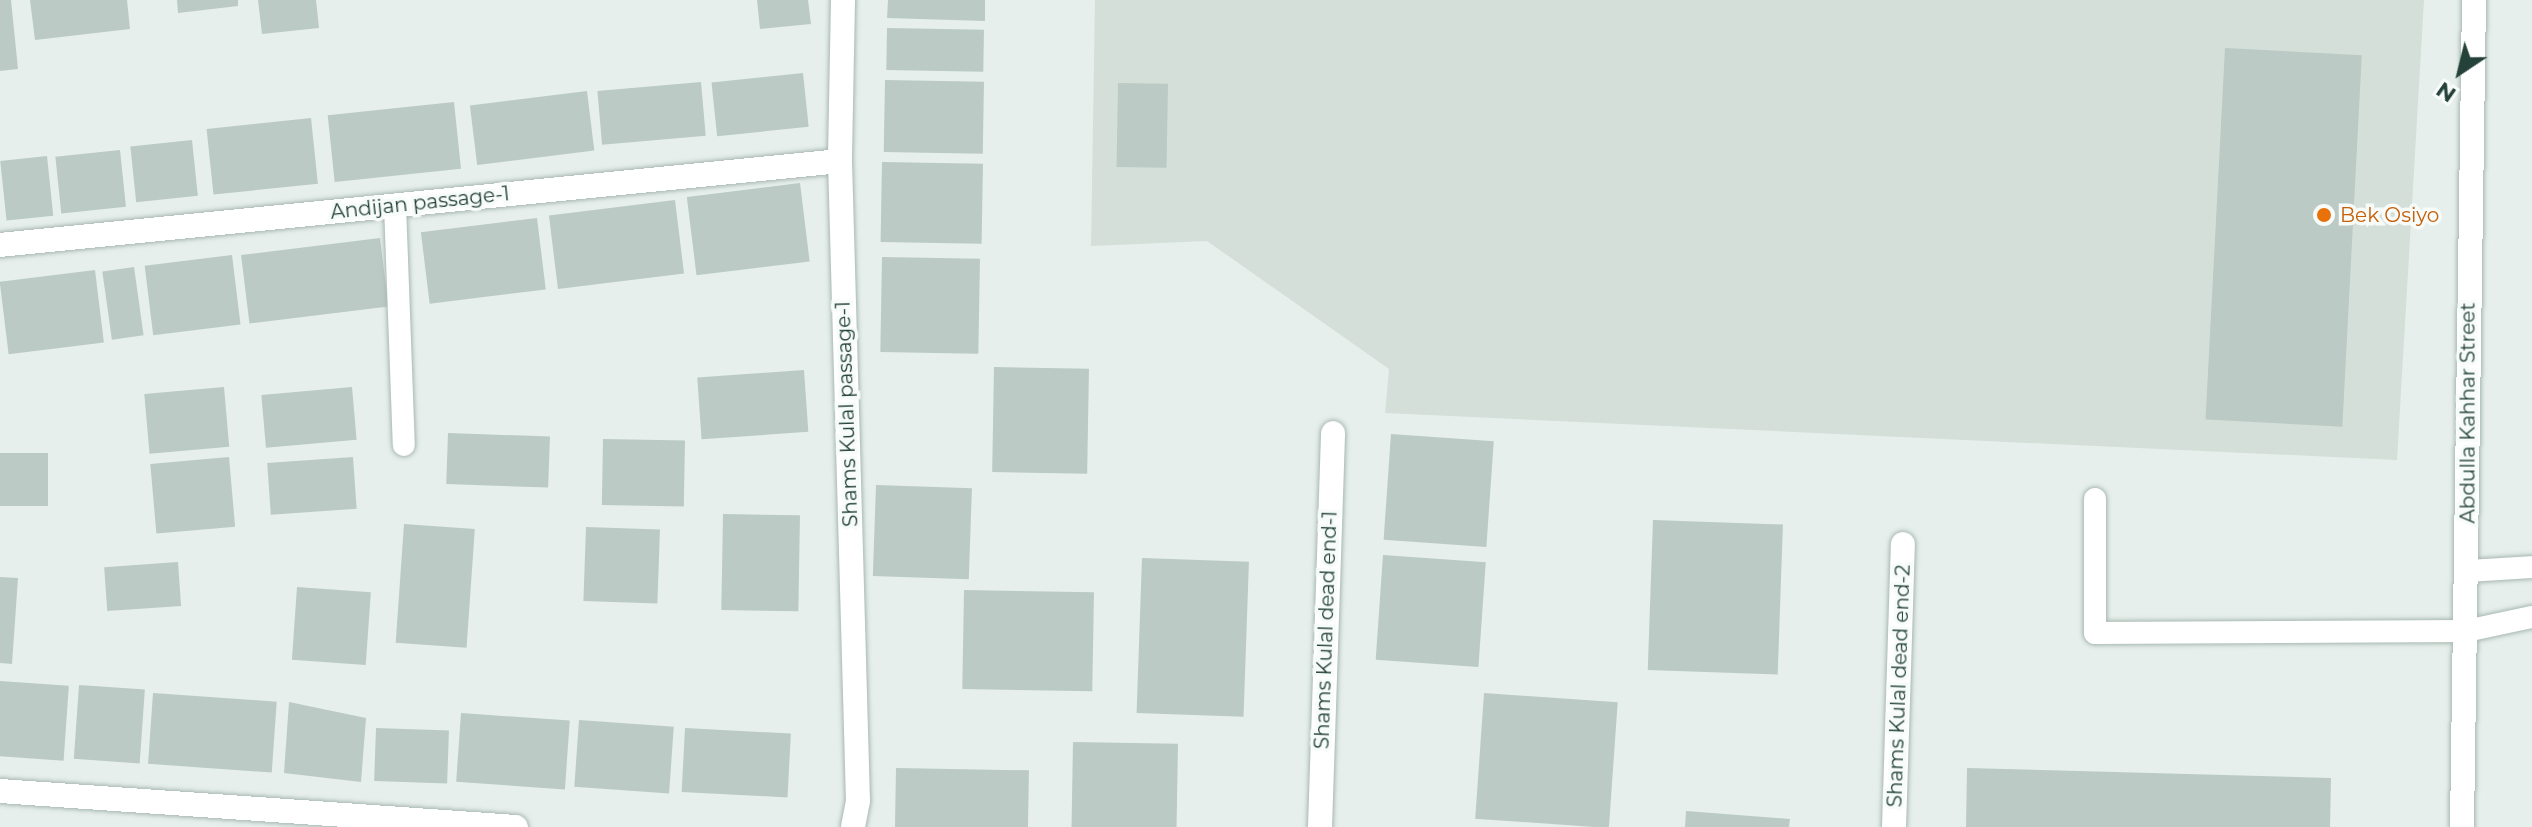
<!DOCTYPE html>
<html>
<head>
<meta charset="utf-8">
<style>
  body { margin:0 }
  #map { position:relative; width:2532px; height:827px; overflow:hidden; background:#e6efeb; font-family:Montserrat,sans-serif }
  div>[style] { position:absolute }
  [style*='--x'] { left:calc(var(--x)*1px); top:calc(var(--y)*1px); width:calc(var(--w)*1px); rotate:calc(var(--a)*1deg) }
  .built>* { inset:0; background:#d4dfda }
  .building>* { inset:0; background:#bbcac4; transform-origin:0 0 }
  .roads { filter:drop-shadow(0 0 2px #a8b8b2) drop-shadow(0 0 2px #a8b8b2) }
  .service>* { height:22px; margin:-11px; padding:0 11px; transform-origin:11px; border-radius:11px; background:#fff }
  .minor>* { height:24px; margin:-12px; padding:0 12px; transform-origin:12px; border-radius:12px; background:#fff }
  .tertiary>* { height:24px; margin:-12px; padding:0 12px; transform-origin:12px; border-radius:12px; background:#fff }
  .dots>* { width:22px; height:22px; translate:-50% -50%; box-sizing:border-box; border:4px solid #f7fbf9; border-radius:50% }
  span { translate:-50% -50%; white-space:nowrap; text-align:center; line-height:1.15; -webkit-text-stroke:7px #f7fbf9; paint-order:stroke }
  .street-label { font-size:20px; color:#24423a }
  .food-label { font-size:20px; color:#c56008 }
  .left { translate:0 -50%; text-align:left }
  .north { position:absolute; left:2420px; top:32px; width:80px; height:80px; -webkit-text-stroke:6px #f7fbf9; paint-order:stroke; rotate:215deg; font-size:22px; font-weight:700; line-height:32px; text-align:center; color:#24423a }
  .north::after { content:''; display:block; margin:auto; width:28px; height:36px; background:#24423a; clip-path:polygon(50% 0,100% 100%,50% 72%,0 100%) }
</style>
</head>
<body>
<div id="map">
  <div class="built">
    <i style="clip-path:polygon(1095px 0,2424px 0,2397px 460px,1385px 413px,1389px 369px,1207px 241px,1091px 246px)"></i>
  </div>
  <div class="building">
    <i style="clip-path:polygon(0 0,11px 0,18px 69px,0 71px)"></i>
    <i style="clip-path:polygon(30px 0,127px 0,130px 29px,35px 40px)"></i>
    <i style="clip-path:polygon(177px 0,238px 0,238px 6px,178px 13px)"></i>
    <i style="clip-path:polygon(258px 0,316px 0,319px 28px,262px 34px)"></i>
    <i style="clip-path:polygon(757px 0,808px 0,811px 24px,760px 29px)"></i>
    <i style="clip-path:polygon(888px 0,985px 0,985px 21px,887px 18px)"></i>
    <i style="left:887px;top:28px;width:97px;height:42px;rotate:1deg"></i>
    <i style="left:2225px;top:48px;width:137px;height:372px;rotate:3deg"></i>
    <i style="left:803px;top:73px;width:54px;height:92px;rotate:84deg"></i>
    <i style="left:885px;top:80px;width:99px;height:72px;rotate:1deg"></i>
    <i style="left:701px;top:82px;width:54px;height:104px;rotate:85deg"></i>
    <i style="left:1118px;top:83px;width:50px;height:84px;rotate:1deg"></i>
    <i style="left:587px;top:91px;width:60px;height:118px;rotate:83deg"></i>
    <i style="left:454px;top:102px;width:67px;height:127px;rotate:84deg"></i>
    <i style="left:311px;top:118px;width:66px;height:105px;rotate:84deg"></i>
    <i style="left:192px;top:140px;width:56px;height:62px;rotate:84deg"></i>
    <i style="left:120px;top:150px;width:57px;height:65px;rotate:84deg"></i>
    <i style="left:47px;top:156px;width:60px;height:47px;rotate:84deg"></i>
    <i style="left:882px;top:162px;width:101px;height:80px;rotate:1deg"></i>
    <i style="left:800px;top:183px;width:79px;height:114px;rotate:83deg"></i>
    <i style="left:675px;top:200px;width:74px;height:127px;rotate:83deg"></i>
    <i style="left:537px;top:218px;width:72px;height:117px;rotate:83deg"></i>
    <i style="left:380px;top:238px;width:69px;height:140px;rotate:83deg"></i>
    <i style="left:232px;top:255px;width:70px;height:88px;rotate:83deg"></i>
    <i style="left:882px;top:257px;width:98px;height:95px;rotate:1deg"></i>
    <i style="left:134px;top:267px;width:69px;height:32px;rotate:82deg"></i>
    <i style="left:95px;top:270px;width:73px;height:96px;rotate:83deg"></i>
    <i style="left:994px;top:367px;width:95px;height:105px;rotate:1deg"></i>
    <i style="left:804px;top:370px;width:62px;height:107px;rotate:86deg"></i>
    <i style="left:224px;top:387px;width:60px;height:80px;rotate:85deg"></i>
    <i style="left:352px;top:387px;width:53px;height:91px;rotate:85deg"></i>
    <i style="left:448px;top:433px;width:102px;height:51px;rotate:2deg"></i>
    <i style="left:1391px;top:434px;width:103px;height:106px;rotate:4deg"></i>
    <i style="left:603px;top:439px;width:82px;height:66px;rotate:1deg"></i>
    <i style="left:0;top:453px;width:48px;height:53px"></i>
    <i style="left:229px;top:457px;width:70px;height:79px;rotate:85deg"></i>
    <i style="left:353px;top:457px;width:52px;height:86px;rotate:86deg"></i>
    <i style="left:876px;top:485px;width:96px;height:91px;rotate:2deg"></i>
    <i style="left:723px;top:514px;width:77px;height:96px;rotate:1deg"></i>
    <i style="left:1653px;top:520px;width:130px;height:150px;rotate:2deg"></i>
    <i style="left:404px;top:524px;width:71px;height:119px;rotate:4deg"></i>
    <i style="left:586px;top:527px;width:74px;height:74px;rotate:2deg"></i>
    <i style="left:1383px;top:555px;width:103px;height:105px;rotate:4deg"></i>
    <i style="left:1142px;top:558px;width:107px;height:155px;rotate:2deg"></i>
    <i style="left:178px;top:562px;width:44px;height:74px;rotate:86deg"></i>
    <i style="clip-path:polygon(0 577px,18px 578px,12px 664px,0 663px)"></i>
    <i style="left:297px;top:587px;width:74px;height:73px;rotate:4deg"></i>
    <i style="left:964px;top:590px;width:130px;height:99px;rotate:1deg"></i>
    <i style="left:0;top:681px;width:69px;height:75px;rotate:4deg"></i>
    <i style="left:79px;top:685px;width:66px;height:74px;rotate:4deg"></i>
    <i style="left:153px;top:693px;width:124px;height:71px;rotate:4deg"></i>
    <i style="left:1484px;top:693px;width:134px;height:126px;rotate:4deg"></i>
    <i style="clip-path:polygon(289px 702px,366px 718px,361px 782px,284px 773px)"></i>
    <i style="left:461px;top:713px;width:109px;height:69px;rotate:4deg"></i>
    <i style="left:579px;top:720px;width:95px;height:67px;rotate:4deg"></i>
    <i style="left:376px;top:728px;width:73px;height:53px;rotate:2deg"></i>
    <i style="left:685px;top:728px;width:106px;height:64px;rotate:3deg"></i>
    <i style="left:1073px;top:742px;width:105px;height:85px;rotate:1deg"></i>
    <i style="left:896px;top:768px;width:133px;height:59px;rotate:1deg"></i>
    <i style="clip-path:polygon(1967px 768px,2331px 778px,2330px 827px,1966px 827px)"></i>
    <i style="clip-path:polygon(1686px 811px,1790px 819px,1789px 827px,1685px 827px)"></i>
  </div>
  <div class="roads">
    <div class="service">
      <i style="--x:395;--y:205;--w:240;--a:87.9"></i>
      <i style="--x:2095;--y:499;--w:134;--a:90"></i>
      <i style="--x:2095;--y:633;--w:371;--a:-0.3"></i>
      <i style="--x:2466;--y:631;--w:67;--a:-12"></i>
      <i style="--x:2467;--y:571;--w:65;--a:-3.5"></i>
    </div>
    <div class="minor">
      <i style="--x:843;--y:0;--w:161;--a:91.1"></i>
      <i style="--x:840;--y:161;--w:640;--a:88.39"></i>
      <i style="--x:858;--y:801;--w:26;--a:101"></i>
      <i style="--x:0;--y:245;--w:844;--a:-5.71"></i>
      <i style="--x:0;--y:791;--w:517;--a:3.99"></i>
      <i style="--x:1320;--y:827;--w:394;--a:-88.1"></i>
      <i style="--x:1894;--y:827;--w:283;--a:-88.2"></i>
    </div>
    <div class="tertiary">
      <i style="--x:2462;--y:827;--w:827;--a:-89.17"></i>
    </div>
  </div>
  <div class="dots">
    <i style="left:2324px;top:215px;background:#e8710a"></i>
  </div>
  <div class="street-label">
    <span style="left:420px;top:203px;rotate:-6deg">Andijan passage-1</span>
    <span style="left:2468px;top:413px;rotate:-90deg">Abdulla Kahhar Street</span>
    <span style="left:847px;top:414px;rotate:-92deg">Shams Kulal passage-1</span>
    <span style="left:1326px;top:630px;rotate:-88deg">Shams Kulal dead end-1</span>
    <span style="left:1899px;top:686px;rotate:-88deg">Shams Kulal dead end-2</span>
  </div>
  <div class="food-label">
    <span class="left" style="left:2340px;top:215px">Bek Osiyo</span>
  </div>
  <div class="north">N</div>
</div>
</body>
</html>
